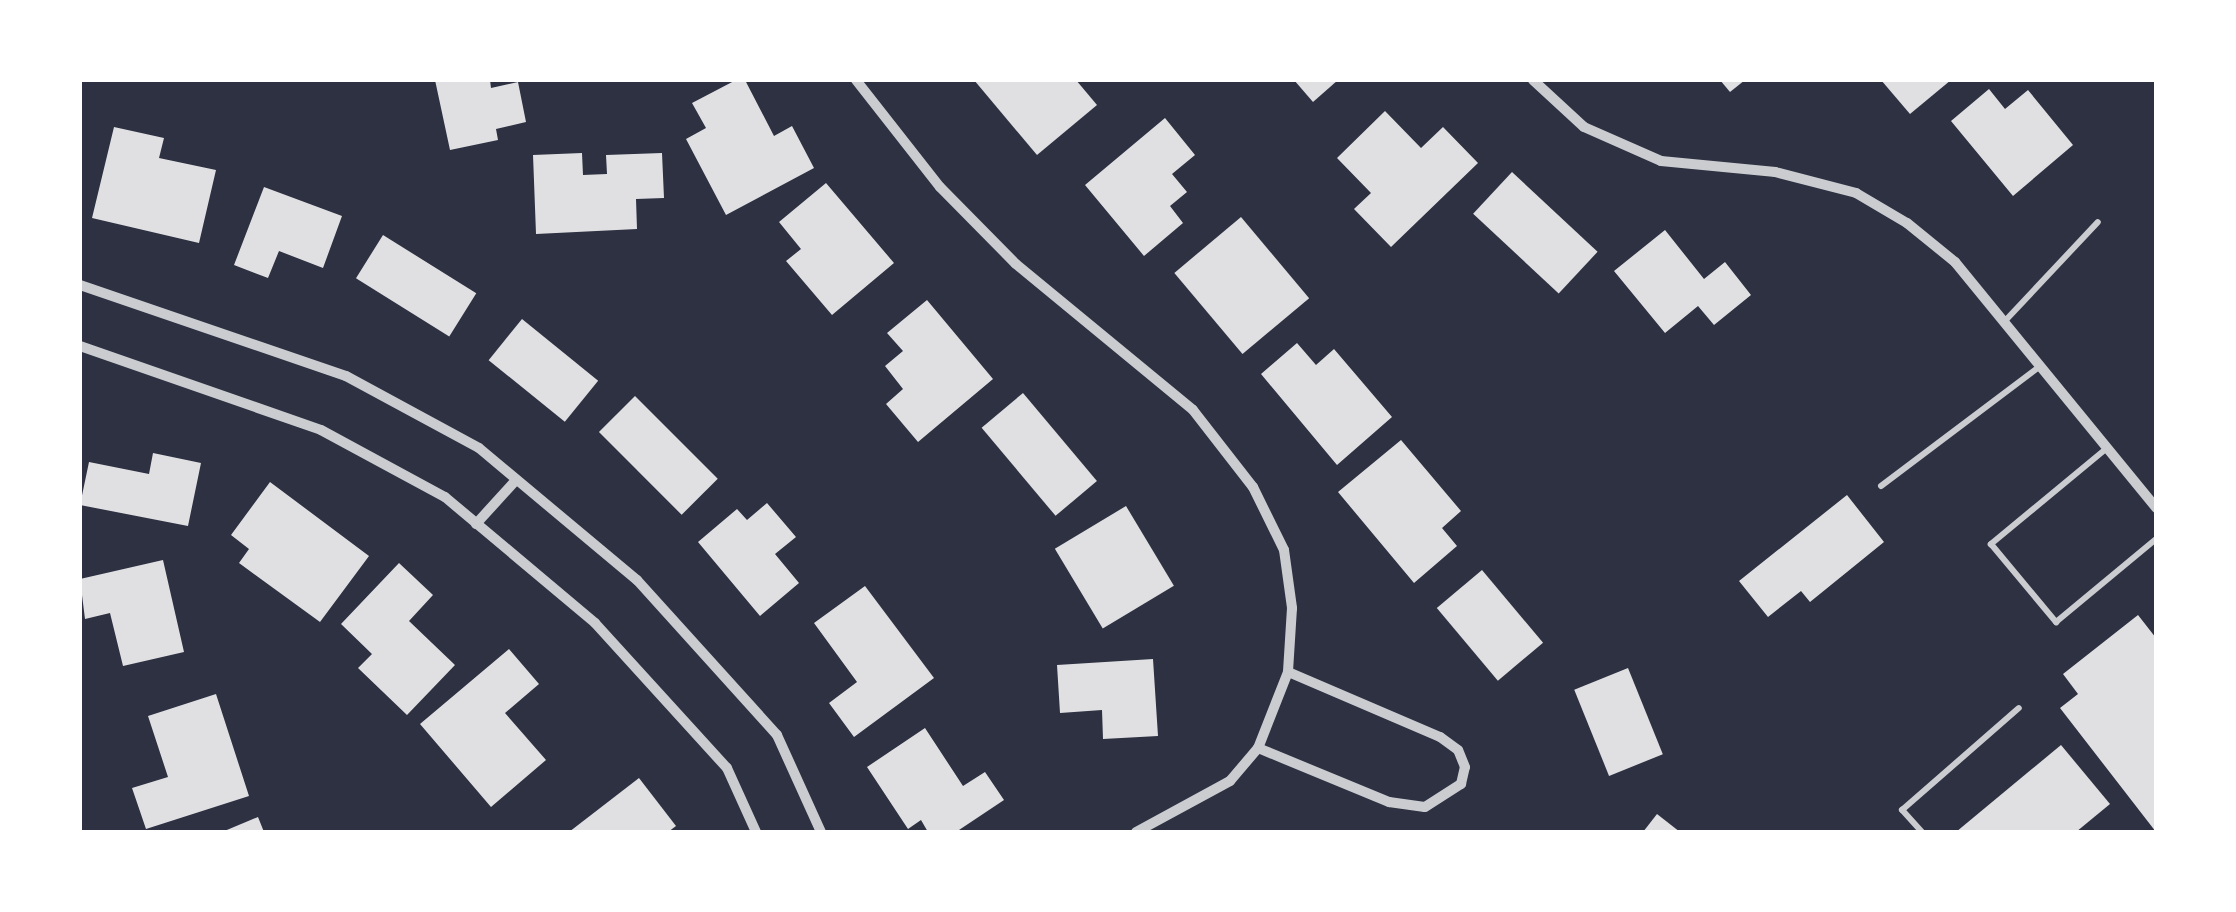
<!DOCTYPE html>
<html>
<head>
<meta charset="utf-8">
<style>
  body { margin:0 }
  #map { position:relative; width:2236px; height:912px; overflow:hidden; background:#2d3142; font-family:"Fira Sans Condensed",sans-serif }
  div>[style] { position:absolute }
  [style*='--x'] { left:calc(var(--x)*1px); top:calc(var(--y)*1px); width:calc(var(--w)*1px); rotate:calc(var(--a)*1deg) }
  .building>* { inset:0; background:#e0e0e3; transform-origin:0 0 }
  .service>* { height:6px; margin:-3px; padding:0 3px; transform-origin:3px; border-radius:3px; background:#caccd0 }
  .minor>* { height:10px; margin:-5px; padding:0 5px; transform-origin:5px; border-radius:5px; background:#caccd0 }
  span { translate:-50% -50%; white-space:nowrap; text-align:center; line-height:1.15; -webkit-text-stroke:8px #fff; paint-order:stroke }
  .frame { position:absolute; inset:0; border:82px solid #fff; pointer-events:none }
</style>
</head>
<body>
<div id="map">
  <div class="building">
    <i style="clip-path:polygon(435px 80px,490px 80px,491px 88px,518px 82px,526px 122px,496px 129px,498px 140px,450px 150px)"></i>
    <i style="clip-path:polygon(736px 80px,745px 80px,774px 136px,792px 126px,814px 168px,726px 215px,686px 139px,706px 128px,692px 103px)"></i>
    <i style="clip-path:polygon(974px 80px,1076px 80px,1097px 105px,1037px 155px)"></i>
    <i style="clip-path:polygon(1294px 80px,1338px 80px,1313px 102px)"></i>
    <i style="clip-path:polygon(1720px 80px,1745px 80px,1730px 92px)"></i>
    <i style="clip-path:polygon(1881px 80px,1951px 80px,1910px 114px)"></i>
    <i style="clip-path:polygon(1989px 89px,2005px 109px,2028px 90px,2073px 145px,2013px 196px,1951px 121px)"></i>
    <i style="clip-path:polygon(1385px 111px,1421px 148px,1443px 127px,1478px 163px,1391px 247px,1354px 209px,1371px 193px,1337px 158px)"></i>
    <i style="clip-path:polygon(1165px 118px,1195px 155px,1172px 174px,1187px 192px,1170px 206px,1183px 223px,1144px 256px,1085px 185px)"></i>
    <i style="clip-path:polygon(114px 127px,164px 138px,159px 158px,216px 170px,199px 243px,92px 218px)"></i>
    <i style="clip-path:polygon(582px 153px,583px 175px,607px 174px,606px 155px,662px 153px,664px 198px,636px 199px,637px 229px,536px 234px,533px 155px)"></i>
    <i style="left:1512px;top:172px;width:117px;height:57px;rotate:43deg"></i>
    <i style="clip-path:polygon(826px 183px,894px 263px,832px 315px,786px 261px,801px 249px,779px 222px)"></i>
    <i style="clip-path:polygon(264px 187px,342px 216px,323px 268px,279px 251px,268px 278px,234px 265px)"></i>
    <i style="left:1241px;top:217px;width:106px;height:87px;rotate:50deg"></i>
    <i style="clip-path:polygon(1665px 230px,1704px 279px,1725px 262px,1751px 295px,1714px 325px,1698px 306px,1665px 333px,1614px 271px)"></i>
    <i style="left:383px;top:235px;width:110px;height:51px;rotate:32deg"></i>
    <i style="clip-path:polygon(927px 300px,993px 379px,918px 442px,886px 404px,903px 389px,885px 366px,903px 351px,887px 333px)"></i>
    <i style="left:522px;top:319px;width:98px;height:53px;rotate:39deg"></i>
    <i style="clip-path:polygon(1297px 343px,1316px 365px,1334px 349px,1392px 417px,1337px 465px,1261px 374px)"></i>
    <i style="left:1023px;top:393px;width:115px;height:54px;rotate:50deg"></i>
    <i style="left:635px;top:396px;width:117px;height:51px;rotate:45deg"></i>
    <i style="clip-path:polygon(1401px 440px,1461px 511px,1442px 528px,1457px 546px,1414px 583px,1338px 492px)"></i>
    <i style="clip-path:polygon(153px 453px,201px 463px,188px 526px,80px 505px,89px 462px,149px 474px)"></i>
    <i style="clip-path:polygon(270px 482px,369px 556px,320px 622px,239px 563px,249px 549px,231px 535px)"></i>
    <i style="clip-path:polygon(1847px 495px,1884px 542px,1810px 602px,1801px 591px,1768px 617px,1739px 581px)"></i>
    <i style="clip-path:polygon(767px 503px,796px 537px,775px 554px,799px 583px,760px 616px,698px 542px,737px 509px,747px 520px)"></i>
    <i style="left:1126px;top:506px;width:93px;height:83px;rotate:59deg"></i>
    <i style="clip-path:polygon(163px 560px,184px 652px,123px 666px,110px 613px,85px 619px,80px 579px)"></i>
    <i style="clip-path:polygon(399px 563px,433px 595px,409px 621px,455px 665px,407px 715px,358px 668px,372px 654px,341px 624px)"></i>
    <i style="left:1482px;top:570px;width:95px;height:59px;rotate:50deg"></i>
    <i style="clip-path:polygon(865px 586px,934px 678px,854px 737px,829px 703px,857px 682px,814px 623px)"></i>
    <i style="clip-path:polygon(2138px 615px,2156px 638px,2156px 832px,2060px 708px,2078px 694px,2063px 674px)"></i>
    <i style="clip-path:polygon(509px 649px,539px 684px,505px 713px,546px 760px,491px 807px,420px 724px)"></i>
    <i style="clip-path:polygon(1153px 659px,1158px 736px,1103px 739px,1102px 710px,1060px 713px,1057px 665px)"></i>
    <i style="left:1628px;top:668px;width:93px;height:58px;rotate:68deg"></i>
    <i style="clip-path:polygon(216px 694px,249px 796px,146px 829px,132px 788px,168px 777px,148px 716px)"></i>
    <i style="clip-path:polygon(925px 728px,963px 786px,985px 772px,1004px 800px,956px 832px,928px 832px,921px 820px,908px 829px,867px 767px)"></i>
    <i style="clip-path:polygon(2061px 745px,2110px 804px,2076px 832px,1956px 832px)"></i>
    <i style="clip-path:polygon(639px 778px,676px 826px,668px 832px,569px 832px)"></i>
    <i style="clip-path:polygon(1657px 814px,1680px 832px,1643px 832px)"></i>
    <i style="clip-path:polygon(258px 817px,264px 832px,222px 832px)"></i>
  </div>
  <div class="service">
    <i style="--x:2004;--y:322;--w:137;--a:-46.8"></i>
    <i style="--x:2107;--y:448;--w:151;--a:140.4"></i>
    <i style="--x:1991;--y:544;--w:102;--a:50.2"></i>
    <i style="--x:2056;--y:622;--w:130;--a:-39.7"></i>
    <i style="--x:1881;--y:486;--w:198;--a:-37"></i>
    <i style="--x:1922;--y:832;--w:30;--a:-132"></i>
    <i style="--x:1902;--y:810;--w:155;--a:-41.1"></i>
  </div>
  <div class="minor">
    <i style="--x:856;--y:80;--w:136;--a:51.9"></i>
    <i style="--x:940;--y:187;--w:108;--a:45.4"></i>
    <i style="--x:1016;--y:264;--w:229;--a:39.5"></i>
    <i style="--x:1193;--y:410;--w:98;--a:52.1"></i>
    <i style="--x:1253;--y:487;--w:70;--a:63.8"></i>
    <i style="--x:1284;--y:550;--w:59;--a:82.1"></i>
    <i style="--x:1292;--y:608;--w:64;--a:93.6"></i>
    <i style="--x:1288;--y:672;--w:82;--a:111.5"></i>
    <i style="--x:1258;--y:748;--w:43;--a:130.3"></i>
    <i style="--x:1230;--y:781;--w:107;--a:151.5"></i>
    <i style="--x:1533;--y:80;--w:69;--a:42.7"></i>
    <i style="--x:1584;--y:127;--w:84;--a:23.8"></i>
    <i style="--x:1661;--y:161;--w:115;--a:5.5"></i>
    <i style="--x:1775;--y:172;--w:84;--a:14.5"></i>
    <i style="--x:1856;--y:193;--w:59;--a:30.5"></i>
    <i style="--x:1907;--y:223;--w:62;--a:39.1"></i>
    <i style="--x:1955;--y:262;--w:318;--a:50.7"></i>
    <i style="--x:80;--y:285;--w:281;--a:18.9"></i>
    <i style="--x:346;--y:376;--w:151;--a:28.4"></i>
    <i style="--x:479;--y:448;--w:206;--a:39.9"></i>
    <i style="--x:637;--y:580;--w:209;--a:47.9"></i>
    <i style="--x:777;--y:735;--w:107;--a:65.6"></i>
    <i style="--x:80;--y:346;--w:255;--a:19.2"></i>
    <i style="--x:321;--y:430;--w:141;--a:28.4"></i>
    <i style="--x:445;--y:497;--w:196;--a:40"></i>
    <i style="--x:595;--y:623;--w:196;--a:47.7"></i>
    <i style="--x:727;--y:768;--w:70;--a:65.6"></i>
    <i style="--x:476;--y:524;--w:59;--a:-47.7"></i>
    <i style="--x:1258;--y:748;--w:142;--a:22.4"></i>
    <i style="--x:1389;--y:802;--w:36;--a:8"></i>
    <i style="--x:1425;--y:807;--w:43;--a:-32.6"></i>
    <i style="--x:1461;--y:784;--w:17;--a:-77"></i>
    <i style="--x:1465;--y:767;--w:18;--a:-112"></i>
    <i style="--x:1458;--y:750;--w:22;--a:-144"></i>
    <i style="--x:1440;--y:737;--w:165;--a:-156.8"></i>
  </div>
  <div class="frame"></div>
</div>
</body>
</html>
